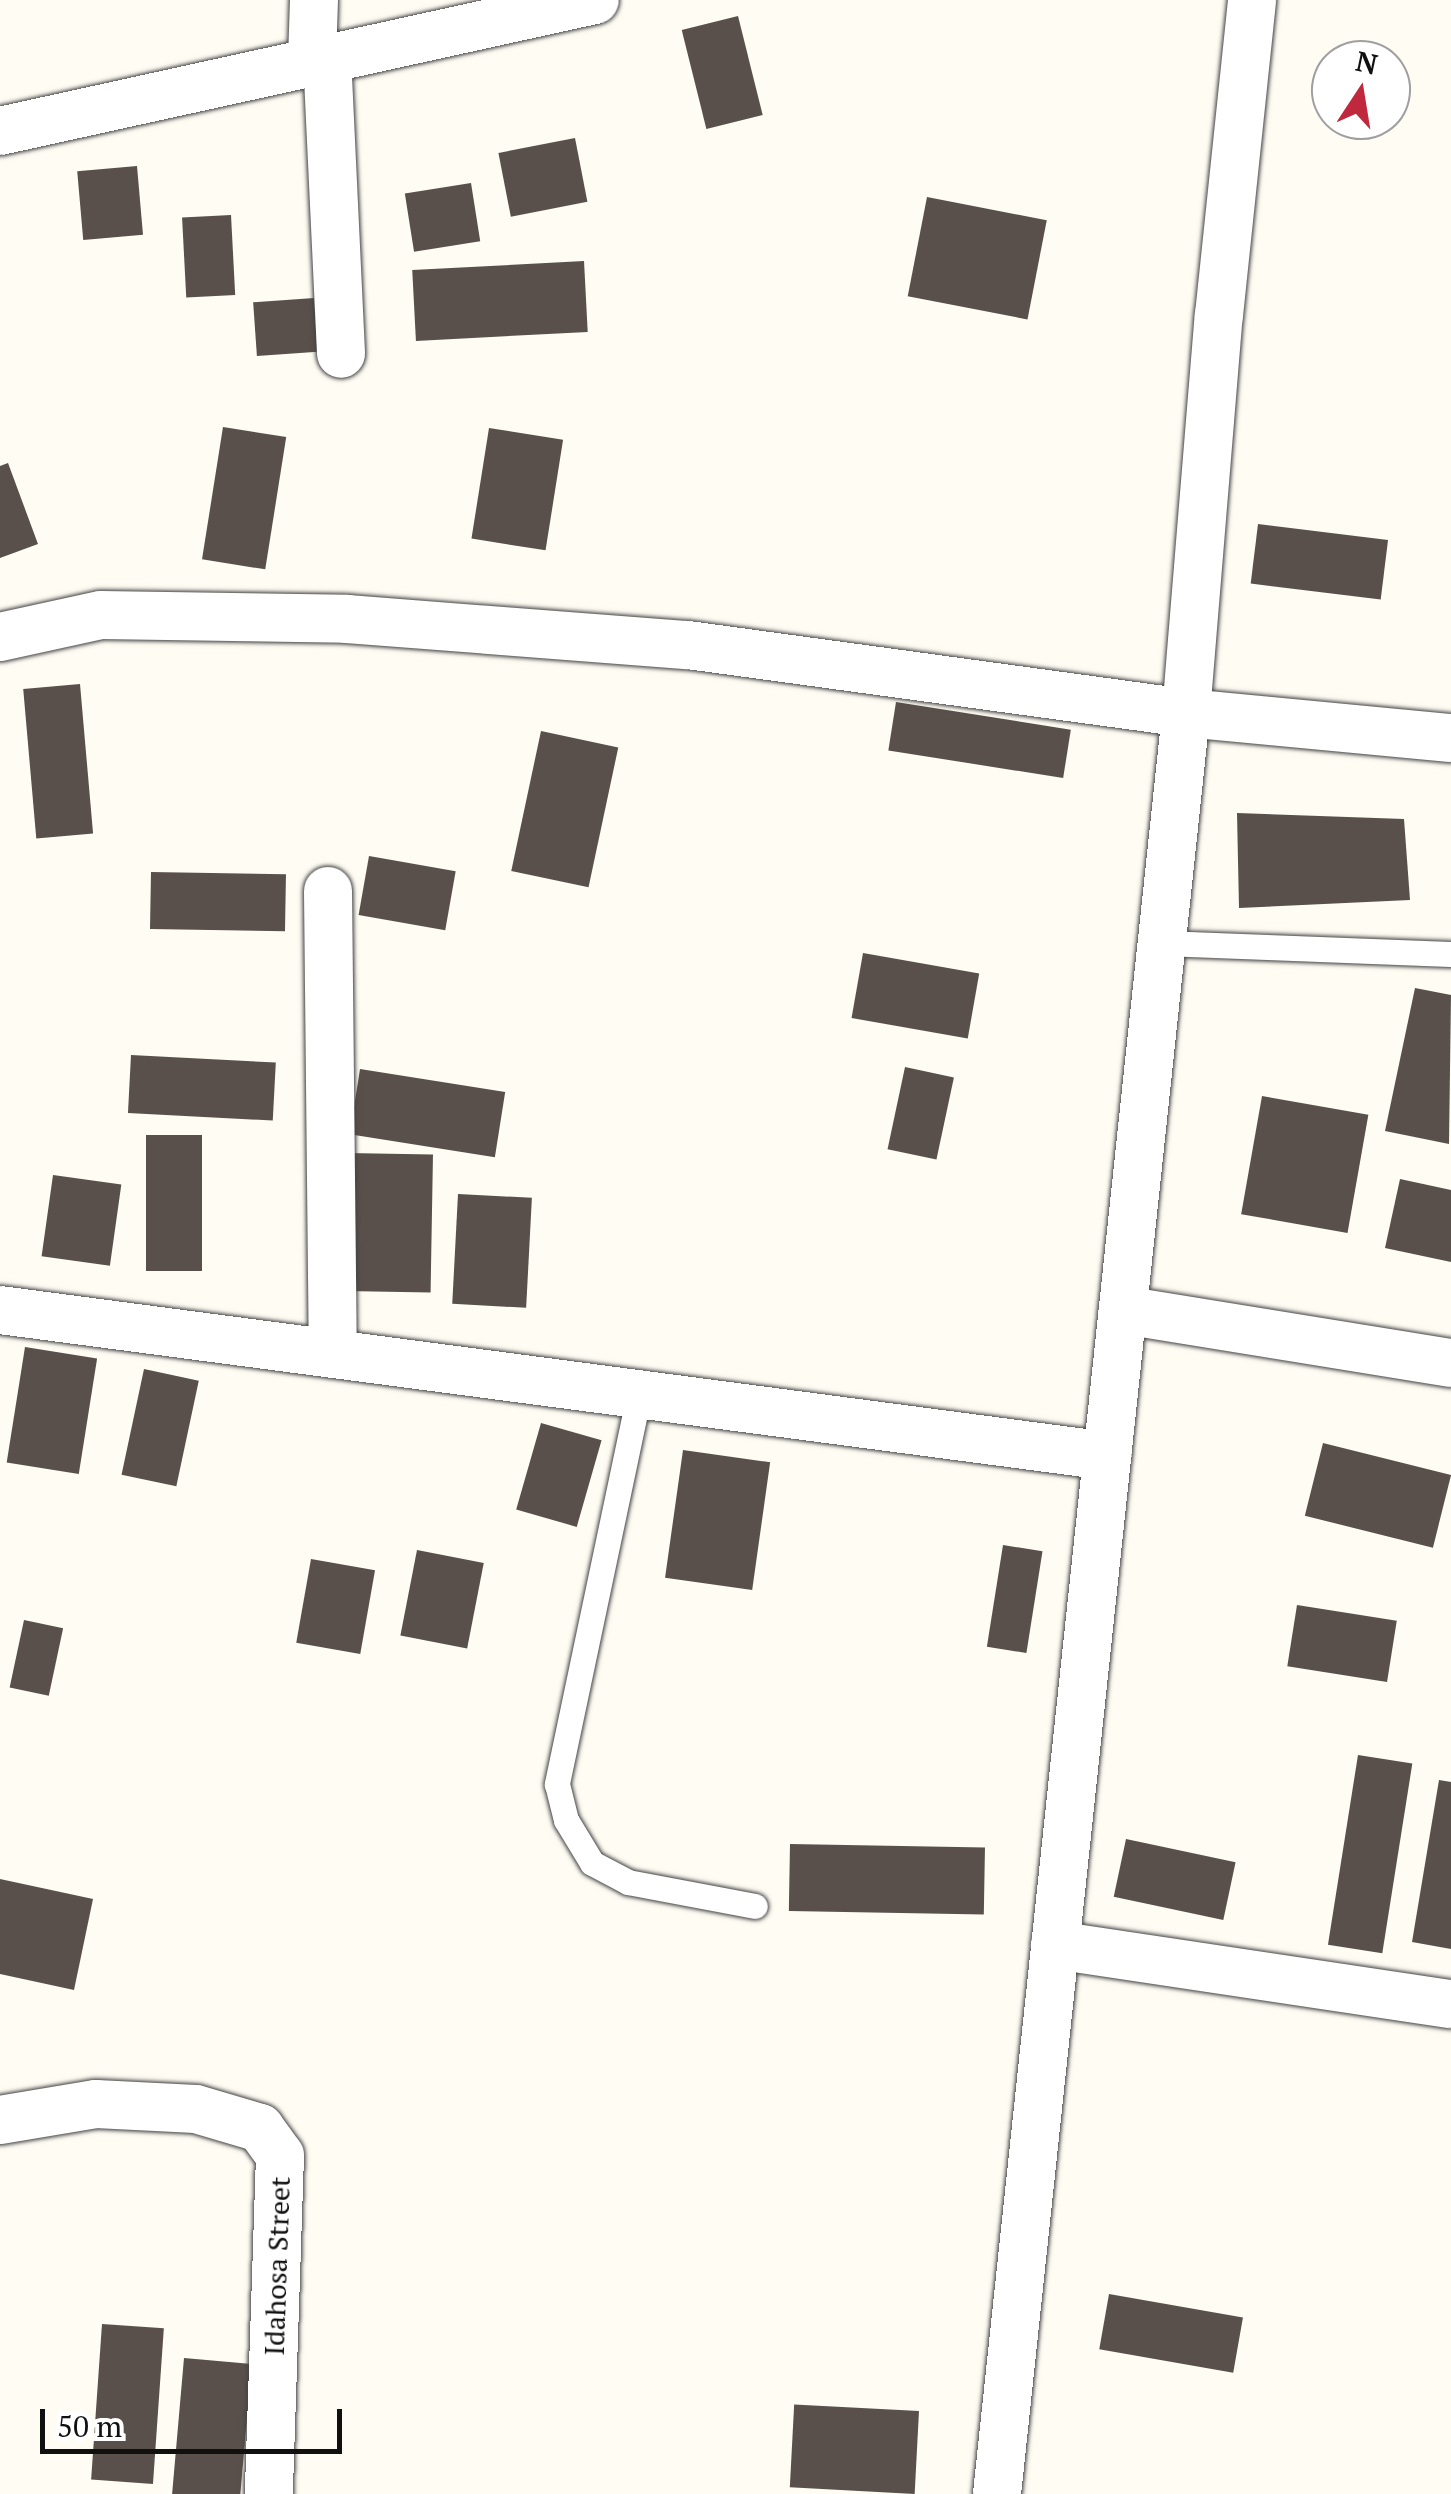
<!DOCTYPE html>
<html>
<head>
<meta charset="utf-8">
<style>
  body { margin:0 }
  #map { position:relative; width:1451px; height:2494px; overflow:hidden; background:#fffcf4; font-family:"PT Serif",serif }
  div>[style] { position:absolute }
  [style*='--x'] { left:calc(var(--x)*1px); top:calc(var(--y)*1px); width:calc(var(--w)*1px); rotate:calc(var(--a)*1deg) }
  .building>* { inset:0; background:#59504c; transform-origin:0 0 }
  .roads { filter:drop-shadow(0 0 2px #434343) drop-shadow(0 0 2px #434343) }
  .service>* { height:25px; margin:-12.5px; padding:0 12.5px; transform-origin:12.5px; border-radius:12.5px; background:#fff }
  .minor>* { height:48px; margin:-24px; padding:0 24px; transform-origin:24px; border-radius:24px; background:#fff }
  span { translate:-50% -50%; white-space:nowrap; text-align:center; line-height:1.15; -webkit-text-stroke:10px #fff; paint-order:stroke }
  .street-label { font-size:28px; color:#101010 }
  .north { position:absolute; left:1311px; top:40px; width:100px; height:100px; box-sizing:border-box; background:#fff; border:2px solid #9f9f9f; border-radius:50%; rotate:12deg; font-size:28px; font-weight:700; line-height:40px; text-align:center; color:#101010 }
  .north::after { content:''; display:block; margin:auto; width:35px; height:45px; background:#c0283d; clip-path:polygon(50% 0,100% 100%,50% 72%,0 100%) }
  .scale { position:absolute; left:40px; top:2409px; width:302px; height:45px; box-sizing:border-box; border:5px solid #101010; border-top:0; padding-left:12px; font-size:30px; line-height:35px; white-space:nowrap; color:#101010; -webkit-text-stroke:8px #fff; paint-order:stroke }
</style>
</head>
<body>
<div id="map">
  <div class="building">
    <i style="left:738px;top:16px;width:102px;height:58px;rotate:76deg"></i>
    <i style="left:575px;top:138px;width:65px;height:78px;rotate:79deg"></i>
    <i style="left:137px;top:166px;width:69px;height:60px;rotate:85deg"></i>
    <i style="left:471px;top:183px;width:59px;height:67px;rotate:81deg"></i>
    <i style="left:927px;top:197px;width:122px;height:101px;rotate:11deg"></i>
    <i style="left:231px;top:215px;width:80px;height:49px;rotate:87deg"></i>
    <i style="left:584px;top:261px;width:71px;height:172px;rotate:87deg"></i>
    <i style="left:314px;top:298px;width:54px;height:61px;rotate:86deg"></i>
    <i style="left:223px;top:427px;width:64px;height:134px;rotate:9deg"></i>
    <i style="left:489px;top:428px;width:75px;height:112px;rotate:9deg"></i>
    <i style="clip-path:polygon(8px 463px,38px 544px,0 558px,0 466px)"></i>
    <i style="left:1258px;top:524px;width:131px;height:60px;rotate:7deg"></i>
    <i style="left:80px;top:684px;width:150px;height:57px;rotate:85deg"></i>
    <i style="left:896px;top:702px;width:177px;height:49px;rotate:9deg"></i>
    <i style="left:541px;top:731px;width:79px;height:143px;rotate:12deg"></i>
    <i style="clip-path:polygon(1237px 813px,1404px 819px,1410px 900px,1239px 908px)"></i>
    <i style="left:369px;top:856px;width:88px;height:60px;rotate:10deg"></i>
    <i style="left:151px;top:872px;width:135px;height:57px;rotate:1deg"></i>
    <i style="left:863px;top:953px;width:118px;height:66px;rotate:10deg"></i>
    <i style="clip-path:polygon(1415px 988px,1451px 995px,1449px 1144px,1385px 1131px)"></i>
    <i style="left:131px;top:1055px;width:145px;height:58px;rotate:3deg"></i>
    <i style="left:905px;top:1067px;width:50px;height:84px;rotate:12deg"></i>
    <i style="left:360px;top:1069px;width:147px;height:66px;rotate:9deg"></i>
    <i style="left:1262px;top:1096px;width:108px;height:120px;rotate:10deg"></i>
    <i style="left:146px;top:1135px;width:56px;height:136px"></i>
    <i style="left:347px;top:1153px;width:86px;height:138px;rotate:1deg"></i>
    <i style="left:53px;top:1175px;width:69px;height:82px;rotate:8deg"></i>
    <i style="clip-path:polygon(1400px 1179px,1451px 1190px,1451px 1262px,1385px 1248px)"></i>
    <i style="left:458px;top:1194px;width:74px;height:110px;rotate:3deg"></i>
    <i style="left:25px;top:1347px;width:73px;height:117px;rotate:9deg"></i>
    <i style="left:144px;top:1369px;width:56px;height:108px;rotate:12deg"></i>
    <i style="left:541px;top:1423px;width:63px;height:90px;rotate:16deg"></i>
    <i style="left:1323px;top:1443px;width:132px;height:75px;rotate:14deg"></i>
    <i style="left:683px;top:1450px;width:88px;height:129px;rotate:8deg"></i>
    <i style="left:1003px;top:1545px;width:40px;height:103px;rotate:9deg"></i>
    <i style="left:417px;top:1550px;width:68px;height:87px;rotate:11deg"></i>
    <i style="left:311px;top:1559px;width:65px;height:85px;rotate:10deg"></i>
    <i style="left:1297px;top:1605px;width:101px;height:62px;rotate:9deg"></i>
    <i style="left:24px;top:1620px;width:40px;height:69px;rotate:12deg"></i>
    <i style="left:1358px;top:1755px;width:55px;height:192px;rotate:9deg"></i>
    <i style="clip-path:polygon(1439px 1780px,1451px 1782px,1451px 1949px,1412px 1942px)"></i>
    <i style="left:1126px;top:1839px;width:112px;height:59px;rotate:12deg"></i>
    <i style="left:790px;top:1844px;width:195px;height:67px;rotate:1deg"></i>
    <i style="clip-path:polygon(0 1879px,93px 1899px,74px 1990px,0 1974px)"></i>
    <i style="left:1109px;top:2294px;width:136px;height:56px;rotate:10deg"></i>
    <i style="left:102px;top:2324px;width:62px;height:156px;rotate:4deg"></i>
    <i style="left:184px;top:2358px;width:68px;height:137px;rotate:5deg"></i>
    <i style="left:919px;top:2411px;width:83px;height:125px;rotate:93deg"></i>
  </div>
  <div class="roads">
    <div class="service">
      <i style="--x:1162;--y:943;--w:289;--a:2.2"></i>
      <i style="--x:639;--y:1394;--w:399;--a:101.9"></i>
      <i style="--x:557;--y:1784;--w:37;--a:76"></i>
      <i style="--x:566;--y:1820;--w:50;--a:58.8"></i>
      <i style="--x:592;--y:1863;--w:41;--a:27.8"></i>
      <i style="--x:628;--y:1882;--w:129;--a:10.7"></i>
    </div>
    <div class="minor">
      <i style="--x:327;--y:56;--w:298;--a:87.3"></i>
      <i style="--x:312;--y:60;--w:60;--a:-88.1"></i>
      <i style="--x:0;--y:131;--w:609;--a:-12.42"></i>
      <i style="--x:0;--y:637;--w:103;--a:-12.3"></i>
      <i style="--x:101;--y:615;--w:246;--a:0.9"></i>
      <i style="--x:347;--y:619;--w:342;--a:4.4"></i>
      <i style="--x:688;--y:645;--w:503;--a:7.78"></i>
      <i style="--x:1186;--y:713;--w:266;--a:5.4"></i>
      <i style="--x:328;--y:891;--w:462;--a:89.4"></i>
      <i style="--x:0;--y:1310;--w:1117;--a:7.51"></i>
      <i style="--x:1123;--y:1310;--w:332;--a:9.2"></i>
      <i style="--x:1055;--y:1945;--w:400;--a:8.5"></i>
      <i style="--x:0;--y:2120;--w:97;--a:-9.5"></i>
      <i style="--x:96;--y:2104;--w:100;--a:2.9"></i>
      <i style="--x:196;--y:2109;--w:67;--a:16.5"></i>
      <i style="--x:260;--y:2128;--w:34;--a:54"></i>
      <i style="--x:280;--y:2156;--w:338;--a:91.9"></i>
      <i style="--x:997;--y:2494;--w:1791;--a:-83.94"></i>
      <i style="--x:1186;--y:713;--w:399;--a:-85.3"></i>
      <i style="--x:1219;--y:315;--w:317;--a:-84"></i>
    </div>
  </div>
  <div class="street-label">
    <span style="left:277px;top:2266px;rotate:-88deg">Idahosa Street</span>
  </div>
  <div class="north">N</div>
  <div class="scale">50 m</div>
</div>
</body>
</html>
